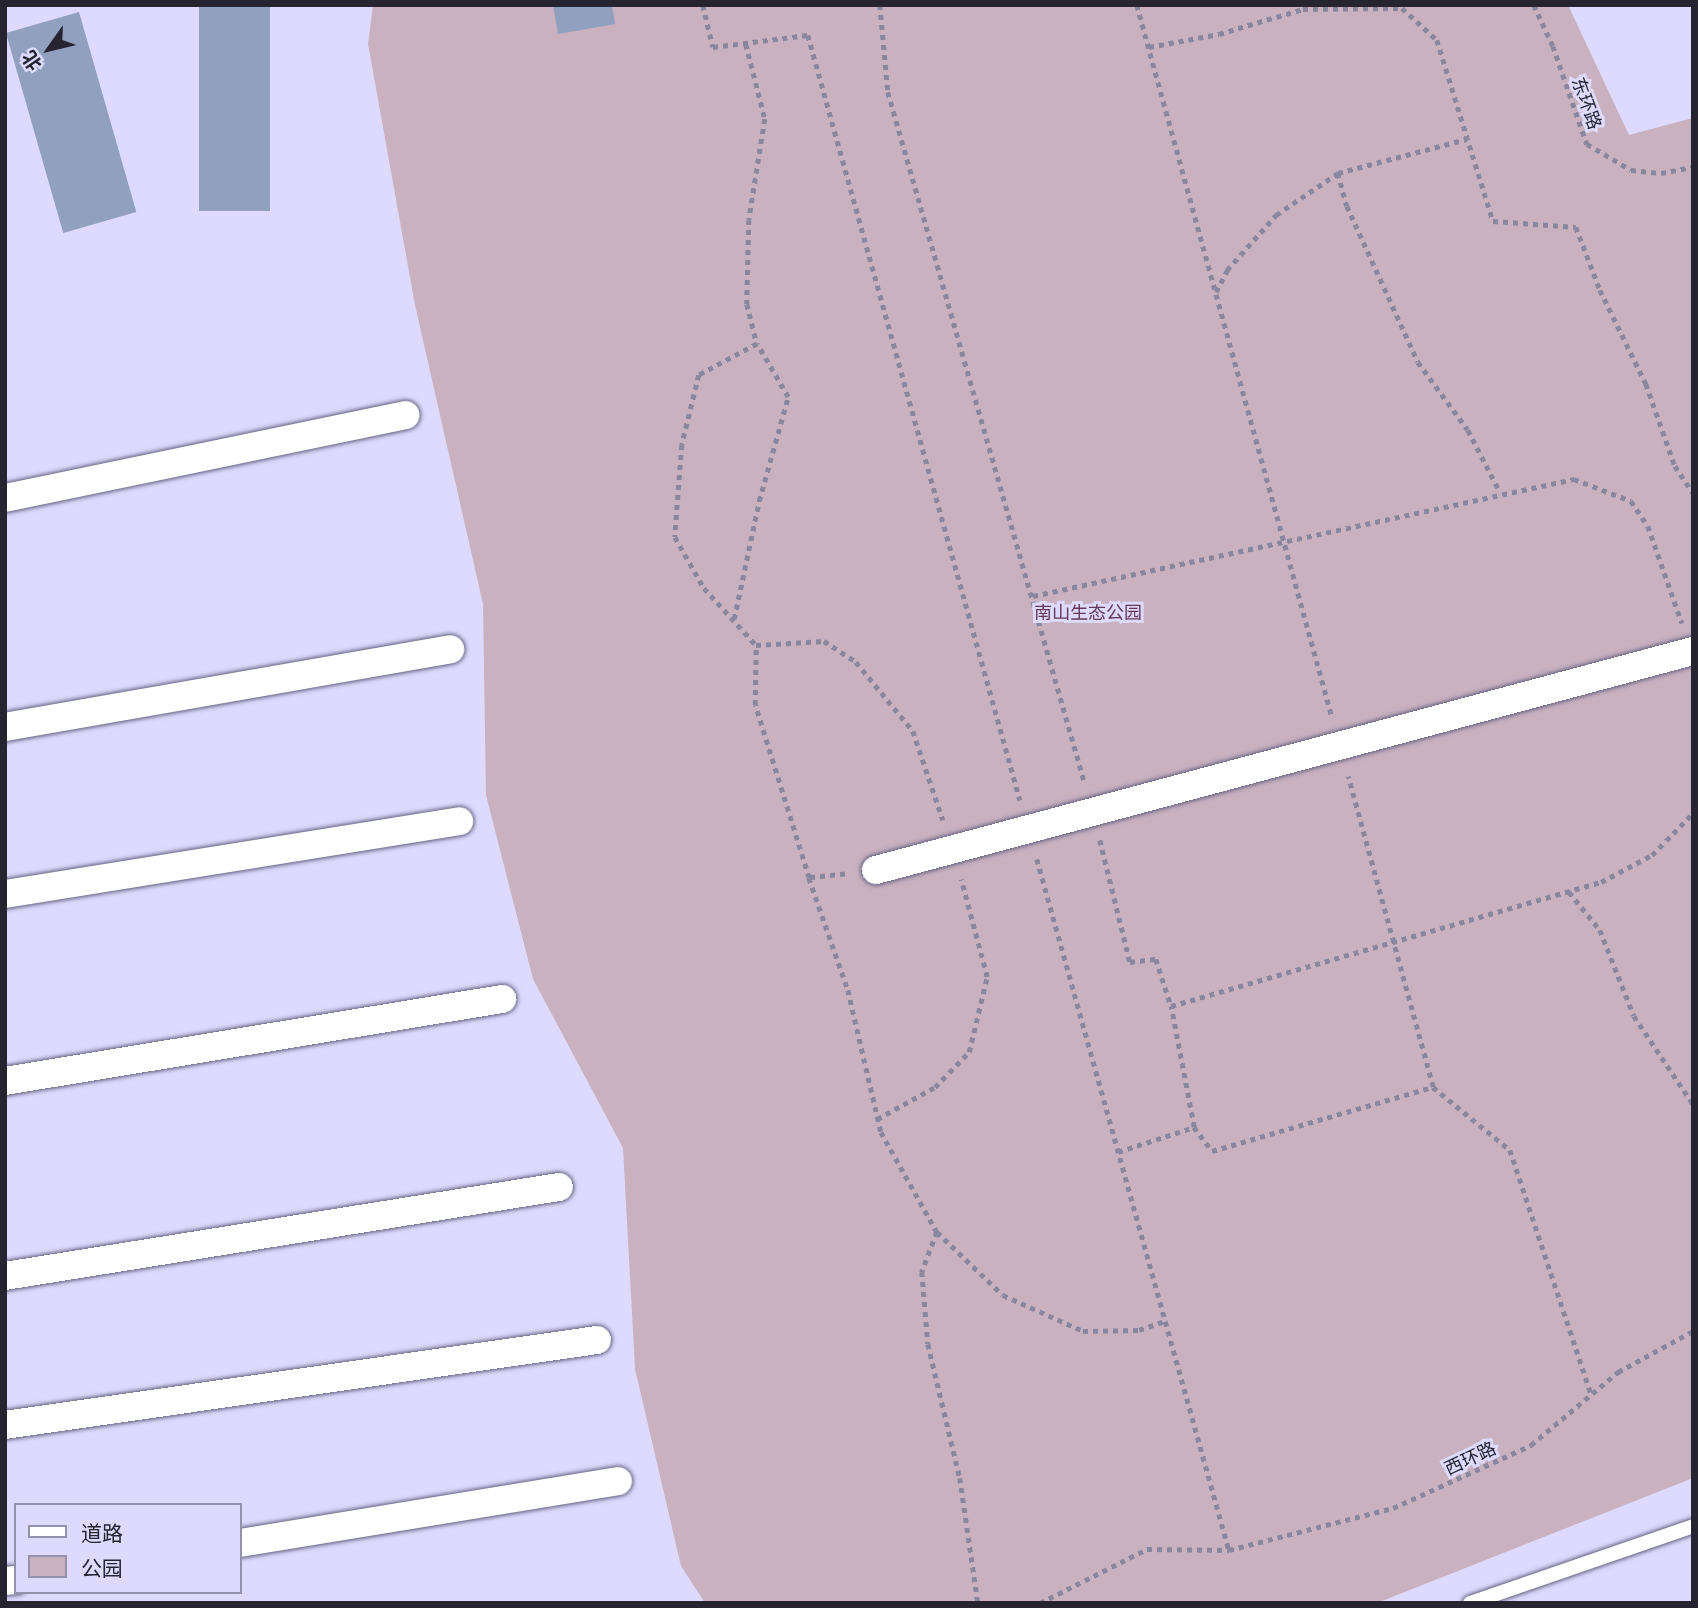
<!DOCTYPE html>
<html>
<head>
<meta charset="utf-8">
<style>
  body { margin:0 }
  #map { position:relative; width:1698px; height:1608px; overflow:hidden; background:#dddafd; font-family:"Noto Sans","Noto Sans SC",sans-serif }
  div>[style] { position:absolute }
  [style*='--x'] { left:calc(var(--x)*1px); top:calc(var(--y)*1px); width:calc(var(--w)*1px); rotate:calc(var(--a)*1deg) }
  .green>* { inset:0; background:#c9b1c0 }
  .building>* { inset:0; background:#90a0be; transform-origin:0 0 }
  .path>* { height:4.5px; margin-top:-2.25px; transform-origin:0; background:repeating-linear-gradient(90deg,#89879f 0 5px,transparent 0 10px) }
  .roads { filter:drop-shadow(0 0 2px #666381) drop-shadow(0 0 2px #666381) }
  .lane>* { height:14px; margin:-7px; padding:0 7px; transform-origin:7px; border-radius:7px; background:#fff }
  .street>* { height:28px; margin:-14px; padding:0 14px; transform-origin:14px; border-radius:14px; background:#fff }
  span { translate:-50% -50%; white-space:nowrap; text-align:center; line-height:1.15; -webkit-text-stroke:6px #dddafd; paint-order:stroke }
  .street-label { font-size:18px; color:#252430 }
  .park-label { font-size:18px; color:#663857 }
  .frame { position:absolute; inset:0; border:7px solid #252430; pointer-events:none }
  .legend { position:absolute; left:14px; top:1503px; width:228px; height:91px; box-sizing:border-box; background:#dddafd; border:2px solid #9391ab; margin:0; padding:9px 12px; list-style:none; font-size:21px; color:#252430 }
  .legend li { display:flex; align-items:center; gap:14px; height:35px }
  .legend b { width:35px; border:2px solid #9391ab }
  .north { position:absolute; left:14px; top:14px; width:70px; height:70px; -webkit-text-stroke:5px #dddafd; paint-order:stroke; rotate:236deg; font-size:19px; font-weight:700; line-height:28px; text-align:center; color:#252430 }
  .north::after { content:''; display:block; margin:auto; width:24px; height:32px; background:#252430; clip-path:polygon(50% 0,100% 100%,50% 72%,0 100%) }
</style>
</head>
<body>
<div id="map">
  <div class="green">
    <i style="clip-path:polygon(373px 5px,1568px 5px,1629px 135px,1693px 118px,1693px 1478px,1377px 1603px,705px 1603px,681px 1566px,635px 1369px,623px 1148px,533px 979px,486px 795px,483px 604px,415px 305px,368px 44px)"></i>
  </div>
  <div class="building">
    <i style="left:199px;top:5px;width:71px;height:206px"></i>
    <i style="clip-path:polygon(553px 5px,612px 5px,615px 24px,558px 34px)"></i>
    <i style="left:79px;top:12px;width:208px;height:76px;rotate:74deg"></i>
  </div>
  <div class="path">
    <i style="--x:703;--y:5;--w:43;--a:76.6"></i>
    <i style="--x:713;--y:47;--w:96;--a:-7.2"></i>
    <i style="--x:808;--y:35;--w:794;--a:74.51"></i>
    <i style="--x:880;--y:5;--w:87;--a:84.7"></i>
    <i style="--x:888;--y:92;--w:719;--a:74.11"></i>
    <i style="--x:1137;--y:5;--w:738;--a:74.68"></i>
    <i style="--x:1534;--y:5;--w:45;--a:65.1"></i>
    <i style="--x:1553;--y:46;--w:104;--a:70.9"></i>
    <i style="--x:1587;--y:144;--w:51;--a:30.6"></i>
    <i style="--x:1631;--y:170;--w:30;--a:6"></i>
    <i style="--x:1661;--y:173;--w:33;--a:-11"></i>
    <i style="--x:746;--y:44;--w:77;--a:75.8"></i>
    <i style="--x:765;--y:119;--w:102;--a:99"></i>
    <i style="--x:749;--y:220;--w:84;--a:91.4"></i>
    <i style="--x:747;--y:304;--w:41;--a:76"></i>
    <i style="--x:757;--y:344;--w:66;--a:151.9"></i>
    <i style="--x:699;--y:375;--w:72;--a:103.7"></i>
    <i style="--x:682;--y:445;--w:92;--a:94.4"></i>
    <i style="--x:675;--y:537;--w:59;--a:60.4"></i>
    <i style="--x:704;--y:588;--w:77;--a:47.6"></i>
    <i style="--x:1149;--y:47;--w:71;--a:-10.5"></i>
    <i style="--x:1219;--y:34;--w:88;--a:-16.6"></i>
    <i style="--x:1303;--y:9;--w:99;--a:-0.6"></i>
    <i style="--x:1402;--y:8;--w:47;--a:42.4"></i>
    <i style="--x:1437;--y:40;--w:189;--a:72.8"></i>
    <i style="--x:1493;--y:221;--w:83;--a:4.1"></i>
    <i style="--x:1576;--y:227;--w:67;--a:69.1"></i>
    <i style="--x:1600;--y:290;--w:105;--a:63.9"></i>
    <i style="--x:1646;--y:384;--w:87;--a:70.5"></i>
    <i style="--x:1675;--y:466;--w:32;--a:56"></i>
    <i style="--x:1338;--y:173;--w:34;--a:75"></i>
    <i style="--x:1347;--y:206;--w:171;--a:65.5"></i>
    <i style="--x:1418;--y:362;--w:84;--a:53.7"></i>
    <i style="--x:1468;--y:430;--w:70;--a:62.7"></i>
    <i style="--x:1216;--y:292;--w:25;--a:-63"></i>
    <i style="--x:1227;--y:270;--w:74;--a:-48.3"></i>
    <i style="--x:1276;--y:215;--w:75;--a:-34.1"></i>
    <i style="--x:1338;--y:173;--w:133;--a:-14.8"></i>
    <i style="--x:1033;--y:596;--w:554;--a:-12.2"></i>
    <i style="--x:1574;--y:479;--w:61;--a:21.1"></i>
    <i style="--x:1631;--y:501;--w:30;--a:56"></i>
    <i style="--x:1648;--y:526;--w:103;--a:70.7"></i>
    <i style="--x:734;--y:619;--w:121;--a:-78"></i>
    <i style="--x:759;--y:501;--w:108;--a:-74.4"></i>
    <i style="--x:788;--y:397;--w:61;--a:-120.3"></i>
    <i style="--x:1100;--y:840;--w:126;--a:76.2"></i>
    <i style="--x:1130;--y:962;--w:26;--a:-7"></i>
    <i style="--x:1156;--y:959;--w:49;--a:72.3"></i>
    <i style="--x:1037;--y:859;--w:717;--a:74.47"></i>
    <i style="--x:845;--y:874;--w:36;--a:174"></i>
    <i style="--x:809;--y:878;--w:119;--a:70.8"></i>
    <i style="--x:848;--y:990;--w:146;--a:76.9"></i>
    <i style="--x:881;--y:1132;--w:115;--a:60.8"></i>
    <i style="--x:937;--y:1232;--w:91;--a:43.7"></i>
    <i style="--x:1003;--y:1295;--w:88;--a:24.2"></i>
    <i style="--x:1083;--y:1331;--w:56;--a:-1"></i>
    <i style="--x:1139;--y:1330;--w:28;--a:-19"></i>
    <i style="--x:809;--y:878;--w:181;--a:-107.3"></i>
    <i style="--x:755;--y:705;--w:60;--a:-89"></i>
    <i style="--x:756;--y:645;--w:68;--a:-3.4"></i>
    <i style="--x:824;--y:641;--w:38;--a:33"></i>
    <i style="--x:856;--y:662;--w:89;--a:50.4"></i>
    <i style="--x:913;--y:731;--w:94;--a:71.4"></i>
    <i style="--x:1569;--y:892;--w:49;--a:50.8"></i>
    <i style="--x:1600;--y:930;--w:92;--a:68.4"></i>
    <i style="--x:1634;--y:1016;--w:106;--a:56.2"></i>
    <i style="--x:1433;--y:1087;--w:99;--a:39.3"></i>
    <i style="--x:1510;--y:1150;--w:257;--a:71.6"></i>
    <i style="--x:877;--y:1119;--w:66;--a:-28.9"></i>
    <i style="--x:935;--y:1087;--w:49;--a:-45.8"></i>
    <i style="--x:969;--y:1052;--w:77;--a:-76.5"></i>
    <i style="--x:987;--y:977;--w:101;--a:-104.9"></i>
    <i style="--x:1194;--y:1127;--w:123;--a:-100.8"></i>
    <i style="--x:1171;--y:1006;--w:448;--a:-16.1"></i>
    <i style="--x:1601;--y:882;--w:58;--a:-27.9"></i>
    <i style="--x:1652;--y:855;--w:59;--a:-45.7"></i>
    <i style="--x:1118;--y:1152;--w:80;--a:-18.2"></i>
    <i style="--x:1194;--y:1127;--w:30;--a:53"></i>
    <i style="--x:1212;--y:1151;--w:230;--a:-16.2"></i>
    <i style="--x:1433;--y:1087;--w:322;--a:-105.3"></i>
    <i style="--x:937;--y:1232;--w:43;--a:110.6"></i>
    <i style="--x:922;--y:1272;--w:72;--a:85.2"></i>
    <i style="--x:928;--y:1344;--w:138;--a:76.6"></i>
    <i style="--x:960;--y:1478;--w:126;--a:81.8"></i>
    <i style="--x:1040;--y:1603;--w:120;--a:-26.8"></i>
    <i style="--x:1147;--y:1549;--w:82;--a:0.7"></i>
    <i style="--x:1229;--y:1550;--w:169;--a:-14.4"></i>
    <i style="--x:1393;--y:1508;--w:152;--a:-24.5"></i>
    <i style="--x:1531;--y:1445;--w:114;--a:-40"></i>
    <i style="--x:1618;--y:1372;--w:85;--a:-28.7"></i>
  </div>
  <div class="roads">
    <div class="lane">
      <i style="--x:1470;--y:1603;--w:236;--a:-19"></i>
    </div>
    <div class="street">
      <i style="--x:5;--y:498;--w:409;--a:-11.7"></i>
      <i style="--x:5;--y:727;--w:452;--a:-9.9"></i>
      <i style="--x:876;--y:870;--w:846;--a:-15.01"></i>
      <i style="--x:5;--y:894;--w:460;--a:-9.1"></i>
      <i style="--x:5;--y:1081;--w:504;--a:-9.37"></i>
      <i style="--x:5;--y:1276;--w:561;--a:-9.13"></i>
      <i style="--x:5;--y:1425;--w:598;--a:-8.17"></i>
      <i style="--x:240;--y:1543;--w:383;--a:-9.3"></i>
      <i style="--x:5;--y:1581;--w:11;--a:-5"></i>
    </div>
  </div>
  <div class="street-label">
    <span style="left:1587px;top:103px;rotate:70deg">东环路</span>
    <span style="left:1470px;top:1458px;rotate:-25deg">西环路</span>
  </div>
  <div class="park-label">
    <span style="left:1088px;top:612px">南山生态公园</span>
  </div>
  <div class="frame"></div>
  <ul class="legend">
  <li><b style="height:9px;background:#fff"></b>道路</li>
  <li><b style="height:19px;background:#c9b1c0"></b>公园</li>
  </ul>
  <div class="north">北</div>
</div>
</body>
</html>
